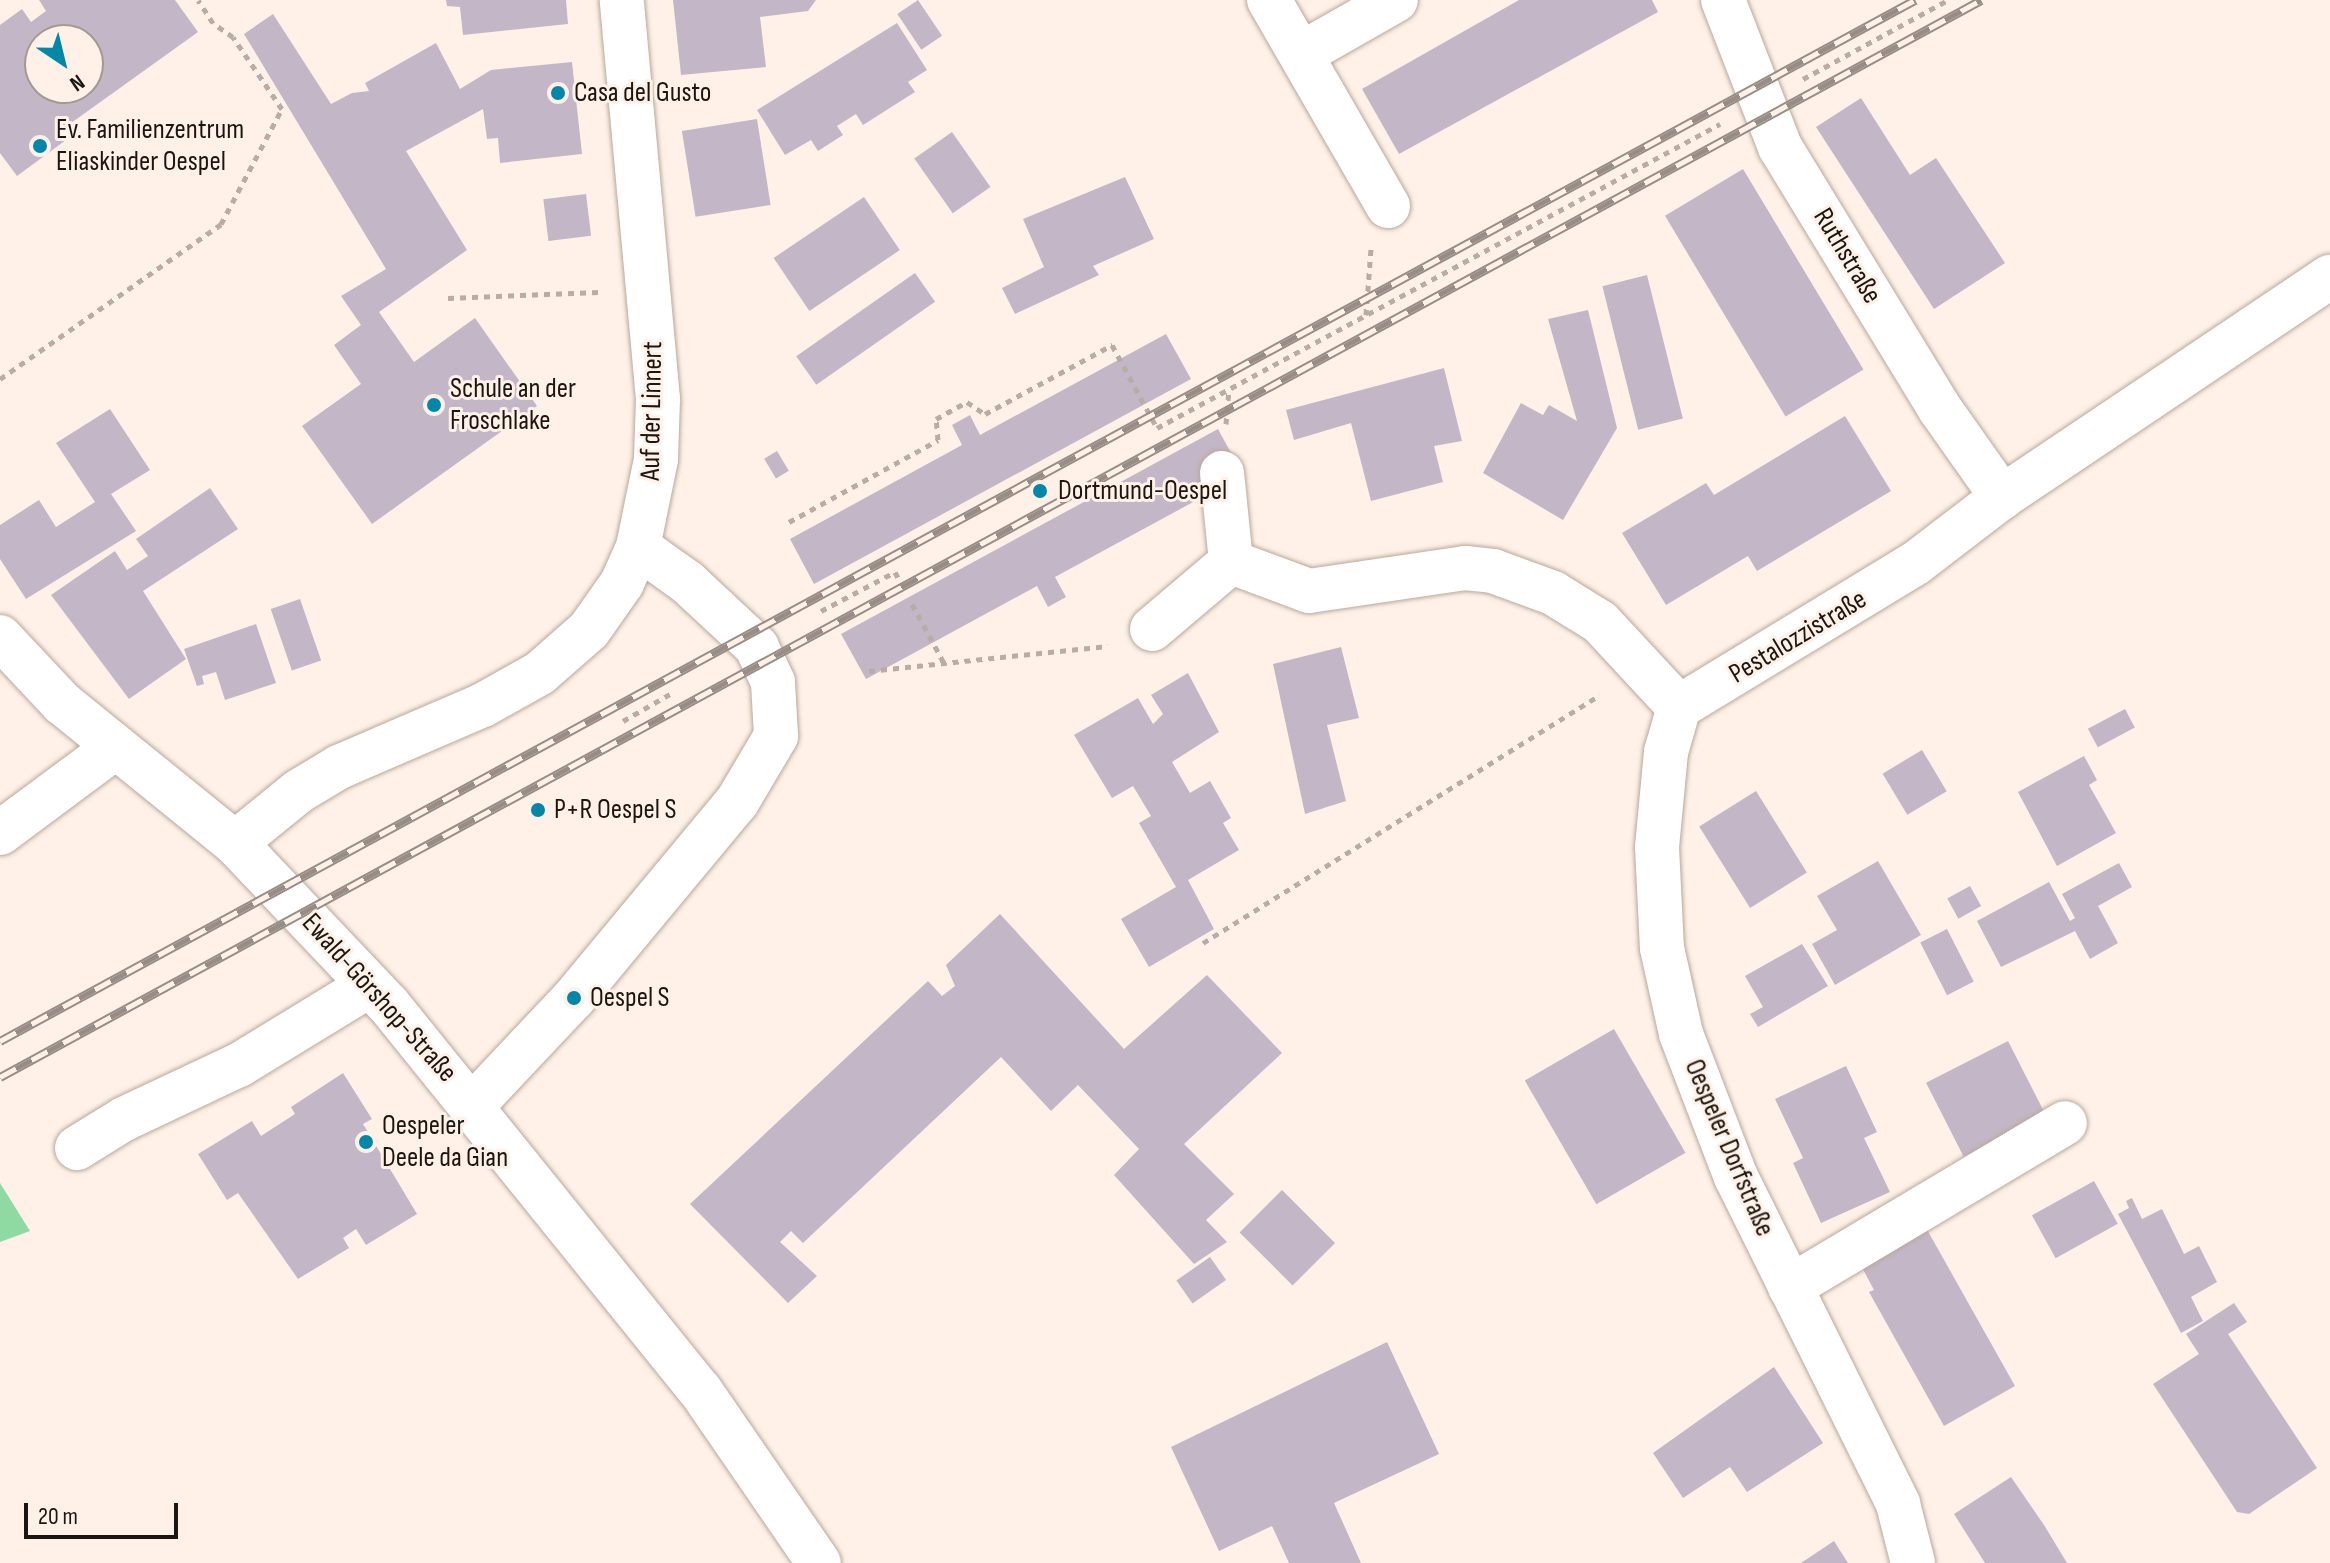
<!DOCTYPE html>
<html>
<head>
<meta charset="utf-8">
<style>
  body { margin:0 }
  #map { position:relative; width:2330px; height:1563px; overflow:hidden; background:#fff1e7; font-family:"Sofia Sans Condensed",sans-serif }
  div>[style] { position:absolute }
  [style*='--x'] { left:calc(var(--x)*1px); top:calc(var(--y)*1px); width:calc(var(--w)*1px); rotate:calc(var(--a)*1deg) }
  .green>* { inset:0; background:#8fd9a2 }
  .building>* { inset:0; background:#c3b7c7; transform-origin:0 0 }
  .path>* { height:5px; margin-top:-2.5px; transform-origin:0; background:repeating-linear-gradient(90deg,#b8aca4 0 6px,transparent 0 12px) }
  .roads { filter:drop-shadow(0 0 2px #b8a89c) drop-shadow(0 0 2px #b8a89c) }
  .minor>* { height:44px; margin:-22px; padding:0 22px; transform-origin:22px; border-radius:22px; background:#fff }
  .rail>* { height:9px; margin-top:-4.5px; transform-origin:0; background:repeating-linear-gradient(90deg,#fff1e7 0 18px,#978d86 0 36px); box-sizing:border-box; border-block:2px solid #978d86 }
  .dots>* { width:22px; height:22px; translate:-50% -50%; box-sizing:border-box; border:4px solid #fff1e7; border-radius:50% }
  span { translate:-50% -50%; white-space:nowrap; text-align:center; line-height:1.15; -webkit-text-stroke:6px #fff1e7; paint-order:stroke }
  .poi-label { font-size:28px; color:#1c1612 }
  .left { translate:0 -50%; text-align:left }
  .street-label { font-size:28px; color:#1c1612 }
  .north { position:absolute; left:24px; top:24px; width:80px; height:80px; box-sizing:border-box; background:#fff1e7; border:2px solid #a49992; border-radius:50%; rotate:145deg; font-size:22px; font-weight:700; line-height:32px; text-align:center; color:#1c1612 }
  .north::after { content:''; display:block; margin:auto; width:28px; height:36px; background:#0188a9; clip-path:polygon(50% 0,100% 100%,50% 72%,0 100%) }
  .scale { position:absolute; left:24px; top:1503px; width:154px; height:36px; box-sizing:border-box; border:4px solid #1c1612; border-top:0; padding-left:10px; font-size:24px; line-height:28px; white-space:nowrap; color:#1c1612; -webkit-text-stroke:6px #fff1e7; paint-order:stroke }
</style>
</head>
<body>
<div id="map">
  <div class="green">
    <i style="clip-path:polygon(0 1183px,30px 1231px,0 1242px)"></i>
  </div>
  <div class="building">
    <i style="clip-path:polygon(evenodd,39px 0,175px 0,198px 32px,60px 131px,66px 140px,17px 176px,0 153px,0 25px,22px 9px,31px 22px,46px 11px,39px 0,40px 40px,88px 40px,88px 88px,40px 88px,40px 40px)"></i>
    <i style="clip-path:polygon(446px 0,566px 0,568px 24px,463px 35px,460px 7px,447px 6px)"></i>
    <i style="clip-path:polygon(673px 0,816px 0,808px 11px,760px 17px,766px 67px,681px 75px)"></i>
    <i style="left:918px;top:0;width:43px;height:25px;rotate:56deg"></i>
    <i style="clip-path:polygon(1519px 0,1652px 0,1658px 12px,1399px 154px,1362px 89px)"></i>
    <i style="clip-path:polygon(273px 14px,331px 104px,352px 93px,369px 91px,365px 83px,436px 43px,460px 89px,491px 70px,572px 62px,582px 154px,500px 163px,498px 138px,487px 139px,483px 109px,406px 151px,467px 250px,379px 312px,414px 362px,475px 318px,537px 406px,372px 524px,302px 426px,361px 384px,334px 345px,361px 325px,341px 296px,386px 269px,244px 34px)"></i>
    <i style="clip-path:polygon(897px 23px,927px 70px,908px 82px,915px 92px,863px 125px,856px 114px,837px 126px,843px 135px,818px 151px,811px 140px,785px 155px,757px 110px)"></i>
    <i style="clip-path:polygon(1861px 98px,1910px 175px,1936px 158px,2005px 263px,1934px 309px,1816px 127px)"></i>
    <i style="left:757px;top:119px;width:87px;height:76px;rotate:81deg"></i>
    <i style="left:952px;top:132px;width:67px;height:46px;rotate:55deg"></i>
    <i style="left:1743px;top:169px;width:234px;height:91px;rotate:59deg"></i>
    <i style="clip-path:polygon(1125px 177px,1154px 239px,1093px 266px,1099px 275px,1015px 314px,1002px 288px,1044px 267px,1023px 219px)"></i>
    <i style="left:586px;top:194px;width:42px;height:43px;rotate:83deg"></i>
    <i style="left:864px;top:197px;width:64px;height:109px;rotate:56deg"></i>
    <i style="left:915px;top:273px;width:35px;height:145px;rotate:55deg"></i>
    <i style="left:1647px;top:275px;width:148px;height:46px;rotate:76deg"></i>
    <i style="clip-path:polygon(1588px 310px,1617px 428px,1563px 520px,1483px 473px,1521px 403px,1543px 415px,1549px 405px,1577px 421px,1548px 319px)"></i>
    <i style="clip-path:polygon(1166px 334px,1191px 379px,814px 584px,790px 539px,962px 445px,952px 425px,970px 415px,980px 435px)"></i>
    <i style="clip-path:polygon(1444px 368px,1462px 441px,1434px 446px,1443px 482px,1371px 501px,1351px 423px,1294px 440px,1286px 410px)"></i>
    <i style="clip-path:polygon(110px 409px,150px 470px,111px 494px,136px 531px,26px 599px,0 559px,0 525px,39px 500px,56px 527px,95px 502px,56px 443px)"></i>
    <i style="clip-path:polygon(1845px 416px,1891px 491px,1757px 571px,1748px 556px,1666px 605px,1622px 533px,1706px 483px,1714px 495px)"></i>
    <i style="clip-path:polygon(1218px 429px,1243px 475px,1055px 577px,1066px 597px,1048px 607px,1037px 586px,866px 679px,841px 634px)"></i>
    <i style="left:777px;top:451px;width:23px;height:15px;rotate:59deg"></i>
    <i style="clip-path:polygon(210px 488px,238px 529px,143px 591px,186px 659px,129px 699px,51px 595px,115px 551px,127px 570px,148px 556px,136px 539px)"></i>
    <i style="left:300px;top:599px;width:65px;height:31px;rotate:71deg"></i>
    <i style="clip-path:polygon(256px 624px,276px 683px,225px 700px,216px 672px,202px 676px,204px 684px,197px 686px,184px 649px)"></i>
    <i style="clip-path:polygon(1341px 647px,1359px 718px,1327px 725px,1346px 801px,1305px 814px,1273px 664px)"></i>
    <i style="clip-path:polygon(1188px 673px,1219px 732px,1172px 762px,1190px 793px,1210px 781px,1231px 818px,1223px 823px,1239px 850px,1188px 880px,1214px 929px,1149px 967px,1121px 919px,1176px 887px,1139px 823px,1151px 816px,1133px 786px,1112px 798px,1074px 735px,1138px 698px,1153px 724px,1163px 714px,1151px 695px)"></i>
    <i style="left:2125px;top:709px;width:21px;height:42px;rotate:62deg"></i>
    <i style="left:1922px;top:750px;width:48px;height:46px;rotate:59deg"></i>
    <i style="clip-path:polygon(2084px 756px,2097px 780px,2089px 785px,2116px 833px,2057px 866px,2018px 792px)"></i>
    <i style="left:1756px;top:791px;width:96px;height:67px;rotate:58deg"></i>
    <i style="clip-path:polygon(1878px 861px,1921px 935px,1835px 985px,1812px 944px,1837px 930px,1817px 896px)"></i>
    <i style="clip-path:polygon(2119px 863px,2132px 887px,2098px 906px,2118px 943px,2090px 959px,2075px 931px,2001px 967px,1977px 921px,2049px 882px,2070px 921px,2075px 918px,2062px 894px)"></i>
    <i style="left:1970px;top:886px;width:23px;height:26px;rotate:61deg"></i>
    <i style="clip-path:polygon(1000px 914px,1124px 1049px,1207px 975px,1282px 1053px,1184px 1144px,1234px 1194px,1206px 1220px,1227px 1242px,1194px 1264px,1114px 1175px,1139px 1149px,1078px 1085px,1051px 1111px,1001px 1057px,803px 1243px,791px 1231px,780px 1242px,817px 1276px,788px 1303px,690px 1204px,928px 981px,942px 996px,955px 986px,946px 965px)"></i>
    <i style="left:1947px;top:929px;width:59px;height:30px;rotate:63deg"></i>
    <i style="clip-path:polygon(1802px 944px,1828px 986px,1758px 1027px,1750px 1014px,1763px 1007px,1745px 976px)"></i>
    <i style="left:1614px;top:1029px;width:143px;height:103px;rotate:60deg"></i>
    <i style="left:2008px;top:1041px;width:83px;height:92px;rotate:63deg"></i>
    <i style="clip-path:polygon(1846px 1066px,1877px 1132px,1864px 1138px,1890px 1192px,1821px 1223px,1793px 1163px,1803px 1158px,1775px 1099px)"></i>
    <i style="clip-path:polygon(343px 1073px,372px 1119px,363px 1124px,417px 1214px,366px 1245px,356px 1229px,343px 1238px,349px 1248px,298px 1279px,238px 1193px,227px 1200px,198px 1154px,252px 1121px,261px 1136px,295px 1114px,291px 1107px)"></i>
    <i style="left:2094px;top:1181px;width:49px;height:71px;rotate:61deg"></i>
    <i style="left:1282px;top:1190px;width:75px;height:60px;rotate:45deg"></i>
    <i style="clip-path:polygon(2132px 1198px,2142px 1219px,2162px 1209px,2184px 1254px,2199px 1246px,2217px 1282px,2191px 1297px,2203px 1321px,2181px 1333px,2118px 1214px,2129px 1208px,2126px 1201px)"></i>
    <i style="clip-path:polygon(1925px 1226px,2015px 1386px,1944px 1426px,1869px 1292px,1874px 1290px,1859px 1262px)"></i>
    <i style="left:1210px;top:1257px;width:28px;height:41px;rotate:55deg"></i>
    <i style="clip-path:polygon(2234px 1303px,2247px 1322px,2228px 1334px,2317px 1468px,2249px 1514px,2237px 1512px,2153px 1384px,2199px 1354px,2186px 1334px)"></i>
    <i style="clip-path:polygon(1387px 1342px,1439px 1454px,1334px 1503px,1361px 1563px,1289px 1563px,1272px 1526px,1219px 1551px,1171px 1447px)"></i>
    <i style="clip-path:polygon(1774px 1367px,1823px 1443px,1747px 1492px,1730px 1467px,1683px 1498px,1653px 1453px)"></i>
    <i style="clip-path:polygon(2011px 1477px,2044px 1525px,2067px 1563px,1985px 1563px,1954px 1514px)"></i>
    <i style="clip-path:polygon(1834px 1541px,1848px 1563px,1801px 1563px)"></i>
  </div>
  <div class="path">
    <i style="--x:1803;--y:79;--w:165;--a:-28.6"></i>
    <i style="--x:448;--y:298;--w:151;--a:-2.3"></i>
    <i style="--x:1366;--y:315;--w:66;--a:-85.7"></i>
    <i style="--x:0;--y:379;--w:270;--a:-35"></i>
    <i style="--x:221;--y:224;--w:130;--a:-62.1"></i>
    <i style="--x:282;--y:109;--w:87;--a:-124.2"></i>
    <i style="--x:233;--y:37;--w:24;--a:-145"></i>
    <i style="--x:213;--y:23;--w:27;--a:-123"></i>
    <i style="--x:1226;--y:424;--w:34;--a:-85"></i>
    <i style="--x:789;--y:522;--w:170;--a:-28.8"></i>
    <i style="--x:938;--y:440;--w:21;--a:-95"></i>
    <i style="--x:936;--y:419;--w:35;--a:-29"></i>
    <i style="--x:967;--y:402;--w:22;--a:34"></i>
    <i style="--x:985;--y:414;--w:145;--a:-28.5"></i>
    <i style="--x:1112;--y:345;--w:94;--a:61.5"></i>
    <i style="--x:1157;--y:428;--w:640;--a:-28.37"></i>
    <i style="--x:912;--y:604;--w:67;--a:61.5"></i>
    <i style="--x:821;--y:611;--w:84;--a:-27.8"></i>
    <i style="--x:895;--y:572;--w:15;--a:62"></i>
    <i style="--x:869;--y:671;--w:240;--a:-6"></i>
    <i style="--x:623;--y:721;--w:54;--a:-29.9"></i>
    <i style="--x:1203;--y:943;--w:468;--a:-32"></i>
  </div>
  <div class="roads">
    <div class="minor">
      <i style="--x:1269;--y:0;--w:238;--a:60"></i>
      <i style="--x:1723;--y:0;--w:158;--a:68.8"></i>
      <i style="--x:1780;--y:147;--w:307;--a:58.6"></i>
      <i style="--x:1940;--y:409;--w:108;--a:54.8"></i>
      <i style="--x:1301;--y:54;--w:109;--a:-29.6"></i>
      <i style="--x:1222;--y:473;--w:89;--a:84.2"></i>
      <i style="--x:1152;--y:629;--w:104;--a:-40.3"></i>
      <i style="--x:1231;--y:562;--w:83;--a:20.4"></i>
      <i style="--x:1309;--y:591;--w:158;--a:-8.4"></i>
      <i style="--x:1465;--y:568;--w:28;--a:6"></i>
      <i style="--x:1493;--y:571;--w:64;--a:20.1"></i>
      <i style="--x:1553;--y:593;--w:55;--a:31.7"></i>
      <i style="--x:1600;--y:622;--w:116;--a:47.1"></i>
      <i style="--x:1679;--y:707;--w:277;--a:-31.3"></i>
      <i style="--x:1916;--y:563;--w:108;--a:-37.5"></i>
      <i style="--x:2002;--y:497;--w:395;--a:-33.9"></i>
      <i style="--x:0;--y:637;--w:91;--a:46.8"></i>
      <i style="--x:62;--y:703;--w:223;--a:39"></i>
      <i style="--x:235;--y:843;--w:222;--a:46.5"></i>
      <i style="--x:388;--y:1004;--w:496;--a:51.1"></i>
      <i style="--x:700;--y:1390;--w:210;--a:55.5"></i>
      <i style="--x:1679;--y:707;--w:47;--a:106.1"></i>
      <i style="--x:1666;--y:752;--w:95;--a:95.4"></i>
      <i style="--x:1657;--y:847;--w:101;--a:87.2"></i>
      <i style="--x:1662;--y:948;--w:88;--a:77.5"></i>
      <i style="--x:1681;--y:1034;--w:153;--a:69"></i>
      <i style="--x:1736;--y:1177;--w:365;--a:63.6"></i>
      <i style="--x:1898;--y:1504;--w:61;--a:75.7"></i>
      <i style="--x:0;--y:833;--w:144;--a:-36.6"></i>
      <i style="--x:235;--y:843;--w:82;--a:-39.1"></i>
      <i style="--x:299;--y:791;--w:47;--a:-31"></i>
      <i style="--x:339;--y:767;--w:157;--a:-23.3"></i>
      <i style="--x:483;--y:705;--w:65;--a:-29.3"></i>
      <i style="--x:540;--y:673;--w:65;--a:-41.3"></i>
      <i style="--x:589;--y:630;--w:57;--a:-54.9"></i>
      <i style="--x:622;--y:583;--w:39;--a:-66"></i>
      <i style="--x:638;--y:547;--w:90;--a:-78.4"></i>
      <i style="--x:656;--y:459;--w:60;--a:-88.1"></i>
      <i style="--x:658;--y:399;--w:401;--a:-95.2"></i>
      <i style="--x:473;--y:1105;--w:147;--a:-46.7"></i>
      <i style="--x:574;--y:998;--w:255;--a:-50.3"></i>
      <i style="--x:737;--y:802;--w:77;--a:-59.4"></i>
      <i style="--x:776;--y:736;--w:54;--a:-93.2"></i>
      <i style="--x:773;--y:682;--w:38;--a:-115"></i>
      <i style="--x:757;--y:647;--w:96;--a:-137.1"></i>
      <i style="--x:687;--y:582;--w:60;--a:-144.5"></i>
      <i style="--x:77;--y:1148;--w:55;--a:-31.7"></i>
      <i style="--x:124;--y:1119;--w:127;--a:-25.2"></i>
      <i style="--x:239;--y:1065;--w:153;--a:-31.4"></i>
      <i style="--x:1790;--y:1287;--w:320;--a:-30.8"></i>
    </div>
  </div>
  <div class="rail">
    <i style="--x:0;--y:1041;--w:2180;--a:-28.53"></i>
    <i style="--x:0;--y:1077;--w:2255;--a:-28.53"></i>
  </div>
  <div class="dots">
    <i style="left:558px;top:93px;background:#0188a9"></i>
    <i style="left:40px;top:146px;background:#0188a9"></i>
    <i style="left:434px;top:405px;background:#0188a9"></i>
    <i style="left:1040px;top:491px;background:#0188a9"></i>
    <i style="left:538px;top:810px;background:#0188a9"></i>
    <i style="left:574px;top:998px;background:#0188a9"></i>
    <i style="left:366px;top:1142px;background:#0188a9"></i>
  </div>
  <div class="poi-label">
    <span class="left" style="left:574px;top:93px">Casa del Gusto</span>
    <span class="left" style="left:56px;top:146px">Ev. Familienzentrum<br>Eliaskinder Oespel</span>
    <span class="left" style="left:450px;top:405px">Schule an der<br>Froschlake</span>
    <span class="left" style="left:1058px;top:491px">Dortmund-Oespel</span>
    <span class="left" style="left:554px;top:810px">P+R Oespel S</span>
    <span class="left" style="left:590px;top:998px">Oespel S</span>
    <span class="left" style="left:382px;top:1142px">Oespeler<br>Deele da Gian</span>
  </div>
  <div class="street-label">
    <span style="left:1847px;top:256px;rotate:59deg">Ruthstraße</span>
    <span style="left:652px;top:411px;rotate:-89deg">Auf der Linnert</span>
    <span style="left:1798px;top:637px;rotate:-31deg">Pestalozzistraße</span>
    <span style="left:379px;top:998px;rotate:48deg">Ewald-Görshop-Straße</span>
    <span style="left:1729px;top:1148px;rotate:67deg">Oespeler Dorfstraße</span>
  </div>
  <div class="north">N</div>
  <div class="scale">20 m</div>
</div>
</body>
</html>
